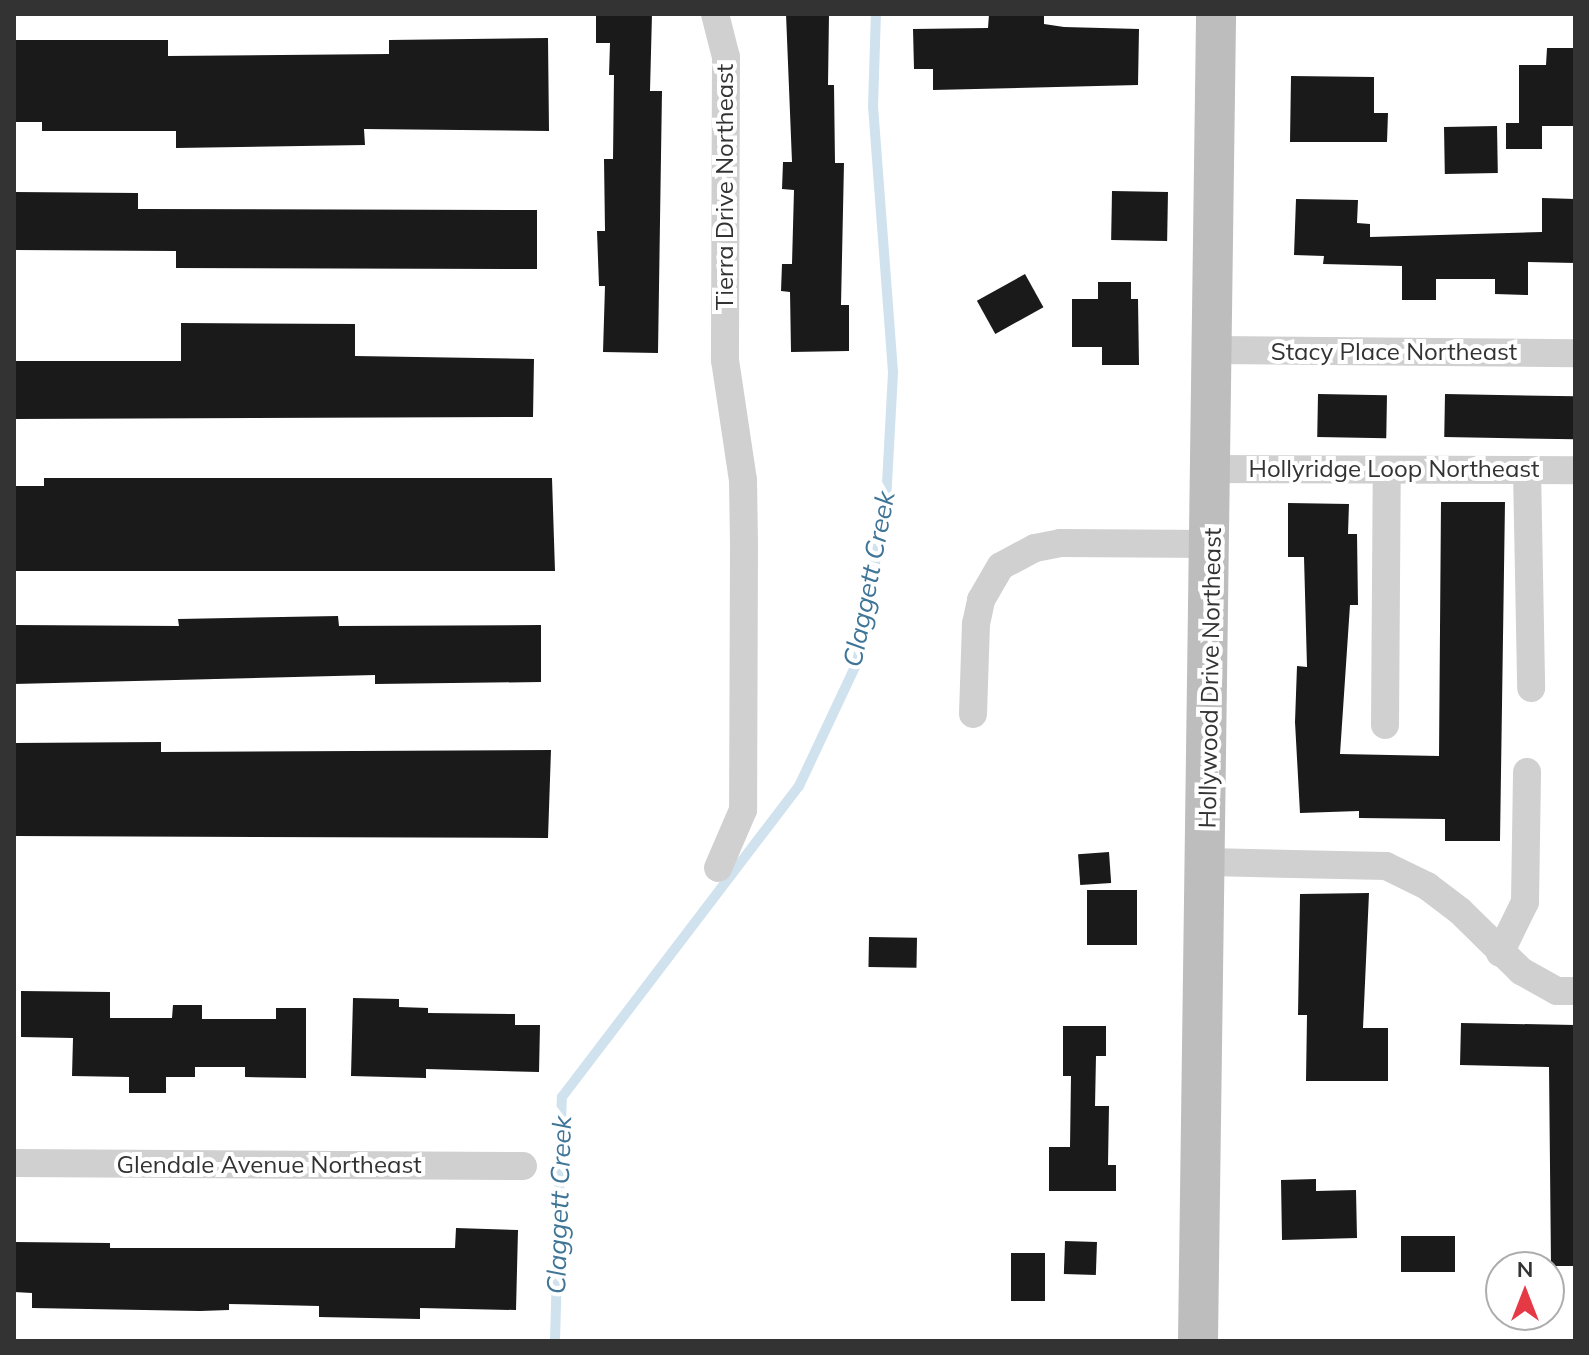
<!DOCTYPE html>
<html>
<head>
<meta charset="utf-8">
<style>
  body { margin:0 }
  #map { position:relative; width:1589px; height:1355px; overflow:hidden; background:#fff; font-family:Mulish,sans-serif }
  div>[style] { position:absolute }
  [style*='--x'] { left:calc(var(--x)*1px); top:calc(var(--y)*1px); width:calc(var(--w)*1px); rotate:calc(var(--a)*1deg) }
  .stream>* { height:10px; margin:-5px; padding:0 5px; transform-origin:5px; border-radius:5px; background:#cfe2ee }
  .building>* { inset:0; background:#1a1a1a; transform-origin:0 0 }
  .street>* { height:28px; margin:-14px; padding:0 14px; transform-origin:14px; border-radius:14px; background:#d0d0d0 }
  .secondary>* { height:40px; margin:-20px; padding:0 20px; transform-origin:20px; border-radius:20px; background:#bdbdbd }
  span { translate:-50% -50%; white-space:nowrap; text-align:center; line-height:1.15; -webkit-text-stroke:8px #fff; paint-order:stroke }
  .street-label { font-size:24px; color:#333 }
  .water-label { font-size:26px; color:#3f7597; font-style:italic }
  .frame { position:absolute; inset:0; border:16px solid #333; pointer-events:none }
  .north { position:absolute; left:1485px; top:1251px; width:80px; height:80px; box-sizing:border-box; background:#fff; border:2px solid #adadad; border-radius:50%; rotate:0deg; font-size:22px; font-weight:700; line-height:32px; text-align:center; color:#333 }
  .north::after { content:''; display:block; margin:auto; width:28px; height:36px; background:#e63946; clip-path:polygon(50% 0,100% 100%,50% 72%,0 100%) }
</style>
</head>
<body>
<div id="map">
  <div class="stream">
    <i style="--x:555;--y:1341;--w:244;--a:-88.4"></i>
    <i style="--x:562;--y:1097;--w:391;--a:-52.7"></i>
    <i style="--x:799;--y:786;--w:136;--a:-64.8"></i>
    <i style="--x:857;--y:663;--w:164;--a:-79.8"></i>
    <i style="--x:886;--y:502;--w:130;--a:-86.9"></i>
    <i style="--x:893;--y:372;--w:266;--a:-94.3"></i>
    <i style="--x:873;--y:107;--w:93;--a:-88.2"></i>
  </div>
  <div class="building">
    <i style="clip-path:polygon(596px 14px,652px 14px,650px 91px,662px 91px,658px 353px,603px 352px,605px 286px,599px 286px,597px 231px,605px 231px,604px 159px,613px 159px,614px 75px,609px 75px,610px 43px,596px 43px)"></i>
    <i style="clip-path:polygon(786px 14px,829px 14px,828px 85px,834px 85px,835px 163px,844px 163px,841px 305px,849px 305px,849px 351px,791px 352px,790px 292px,781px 291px,782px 264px,792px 264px,794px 190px,782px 189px,783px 162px,792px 162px)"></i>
    <i style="clip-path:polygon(989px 14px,1044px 14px,1044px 24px,1064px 27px,1139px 29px,1138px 85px,933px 90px,933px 69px,914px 69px,913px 29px,988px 28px)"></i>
    <i style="clip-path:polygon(548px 38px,549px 131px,364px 129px,365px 145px,176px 148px,176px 131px,42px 131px,42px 122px,14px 122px,14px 40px,168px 40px,168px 56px,389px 54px,389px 40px)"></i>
    <i style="clip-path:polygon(1547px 48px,1575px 48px,1575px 126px,1542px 126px,1542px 149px,1506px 149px,1506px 123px,1519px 123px,1519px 65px,1546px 65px)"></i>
    <i style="clip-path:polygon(1291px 76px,1374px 77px,1374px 113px,1388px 113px,1387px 142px,1290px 142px)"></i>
    <i style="left:1497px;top:126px;width:47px;height:53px;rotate:89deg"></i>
    <i style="left:1112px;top:191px;width:56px;height:49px;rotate:1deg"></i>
    <i style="clip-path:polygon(14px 192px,138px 193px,138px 209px,537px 210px,537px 269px,176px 268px,176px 251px,14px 250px)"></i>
    <i style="clip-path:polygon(1542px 198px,1575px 199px,1575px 263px,1528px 262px,1528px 295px,1495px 294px,1495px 279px,1436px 279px,1436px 300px,1402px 300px,1402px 266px,1323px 264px,1324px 256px,1294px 255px,1296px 199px,1358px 200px,1357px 223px,1370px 224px,1370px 237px,1542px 232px)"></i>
    <i style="left:1025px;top:274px;width:38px;height:55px;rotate:61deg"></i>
    <i style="clip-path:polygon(1098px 282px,1131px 282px,1131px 299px,1138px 299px,1139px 365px,1102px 365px,1102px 347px,1072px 347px,1072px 299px,1098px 299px)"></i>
    <i style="clip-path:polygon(181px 323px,355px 324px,355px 356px,534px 359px,533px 417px,14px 419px,14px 361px,181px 361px)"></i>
    <i style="left:1318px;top:394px;width:69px;height:43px;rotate:1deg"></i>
    <i style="left:1445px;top:394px;width:130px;height:43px;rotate:1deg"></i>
    <i style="clip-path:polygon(44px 478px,552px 478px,555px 571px,14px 571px,14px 486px,44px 486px)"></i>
    <i style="clip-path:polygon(1441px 502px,1505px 502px,1500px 841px,1445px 841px,1445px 819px,1359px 818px,1359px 811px,1300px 813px,1295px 722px,1297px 666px,1307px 667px,1304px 557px,1288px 557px,1288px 503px,1349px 504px,1348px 534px,1357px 534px,1358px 605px,1350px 605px,1340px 754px,1439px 756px)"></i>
    <i style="clip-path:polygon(338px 616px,339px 626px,541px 625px,541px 682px,375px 684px,375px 675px,14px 684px,14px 625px,179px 626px,178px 619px)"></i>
    <i style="clip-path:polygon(161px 742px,161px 752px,551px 750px,548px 838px,15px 836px,14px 743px)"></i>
    <i style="left:1109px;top:852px;width:31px;height:31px;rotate:86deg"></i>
    <i style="left:1087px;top:890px;width:50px;height:55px"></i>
    <i style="clip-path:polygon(1369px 893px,1363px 1028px,1388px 1028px,1388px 1081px,1306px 1081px,1307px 1015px,1298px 1015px,1300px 894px)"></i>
    <i style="left:869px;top:937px;width:48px;height:30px;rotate:1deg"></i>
    <i style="clip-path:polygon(21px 991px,110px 992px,110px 1018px,172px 1018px,173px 1005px,202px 1005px,202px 1019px,276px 1019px,276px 1008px,306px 1008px,306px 1078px,245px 1077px,245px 1067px,195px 1067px,195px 1077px,166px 1077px,166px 1093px,129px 1093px,129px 1077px,72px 1076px,73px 1038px,21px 1037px)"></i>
    <i style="clip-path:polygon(353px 998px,399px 999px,399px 1007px,428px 1008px,428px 1013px,515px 1014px,515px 1025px,540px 1025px,539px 1072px,426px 1069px,426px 1078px,351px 1076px)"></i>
    <i style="clip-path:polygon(1461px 1023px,1575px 1025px,1575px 1266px,1551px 1266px,1549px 1067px,1460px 1065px)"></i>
    <i style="clip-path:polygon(1063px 1026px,1106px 1026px,1106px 1056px,1096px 1056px,1095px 1106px,1109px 1106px,1108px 1165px,1116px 1165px,1116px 1191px,1049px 1191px,1049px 1147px,1070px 1147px,1071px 1076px,1063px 1076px)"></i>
    <i style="clip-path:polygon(1316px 1179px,1316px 1191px,1356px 1190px,1357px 1238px,1282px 1240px,1281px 1180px)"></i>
    <i style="clip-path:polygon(456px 1228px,518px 1230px,516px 1310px,420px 1308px,420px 1319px,319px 1317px,319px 1306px,229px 1304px,229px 1310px,200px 1311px,32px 1308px,32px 1293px,14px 1292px,14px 1242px,110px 1243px,110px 1248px,455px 1248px)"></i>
    <i style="left:1401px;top:1236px;width:54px;height:36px"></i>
    <i style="left:1065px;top:1241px;width:32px;height:33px;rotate:2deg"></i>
    <i style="left:1011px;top:1253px;width:34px;height:48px"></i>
  </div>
  <div class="street">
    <i style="--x:715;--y:14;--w:44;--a:75.7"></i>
    <i style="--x:726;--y:57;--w:303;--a:90.2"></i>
    <i style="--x:725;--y:360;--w:121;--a:81.5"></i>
    <i style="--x:743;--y:480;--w:65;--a:89.1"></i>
    <i style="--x:744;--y:545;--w:265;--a:90.2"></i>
    <i style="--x:743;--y:810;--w:63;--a:113.3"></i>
    <i style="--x:1214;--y:350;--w:361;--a:0.5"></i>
    <i style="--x:1213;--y:469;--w:362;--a:0.2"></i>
    <i style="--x:1527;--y:470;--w:218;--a:88.9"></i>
    <i style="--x:973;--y:714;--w:90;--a:-88.1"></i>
    <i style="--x:976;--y:624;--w:25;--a:-78"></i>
    <i style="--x:981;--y:600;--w:39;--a:-60"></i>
    <i style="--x:1001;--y:566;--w:38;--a:-28"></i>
    <i style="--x:1035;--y:548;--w:25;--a:-11"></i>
    <i style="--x:1060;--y:543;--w:152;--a:0.4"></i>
    <i style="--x:1385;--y:725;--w:255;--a:-89.6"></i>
    <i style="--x:1208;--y:862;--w:178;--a:1.3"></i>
    <i style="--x:1386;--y:866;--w:46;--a:26"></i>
    <i style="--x:1427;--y:886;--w:41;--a:37.1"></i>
    <i style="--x:1460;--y:911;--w:86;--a:44.5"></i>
    <i style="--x:1521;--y:971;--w:41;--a:29.1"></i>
    <i style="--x:1557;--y:991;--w:18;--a:0"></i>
    <i style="--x:1500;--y:953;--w:57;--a:-63.9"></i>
    <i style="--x:1525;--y:902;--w:130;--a:-89.1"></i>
    <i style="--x:14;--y:1163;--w:509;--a:0.34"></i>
  </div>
  <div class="secondary">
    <i style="--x:1198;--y:1341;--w:1327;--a:-89.22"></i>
  </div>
  <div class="street-label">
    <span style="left:725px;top:187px;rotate:-90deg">Tierra Drive Northeast</span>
    <span style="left:1394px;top:352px">Stacy Place Northeast</span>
    <span style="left:1394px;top:469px">Hollyridge Loop Northeast</span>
    <span style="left:1210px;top:678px;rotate:-89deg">Hollywood Drive Northeast</span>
    <span style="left:269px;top:1165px">Glendale Avenue Northeast</span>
  </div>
  <div class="water-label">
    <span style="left:869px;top:579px;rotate:-79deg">Claggett Creek</span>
    <span style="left:559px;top:1205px;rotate:-88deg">Claggett Creek</span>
  </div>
  <div class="frame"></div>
  <div class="north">N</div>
</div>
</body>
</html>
